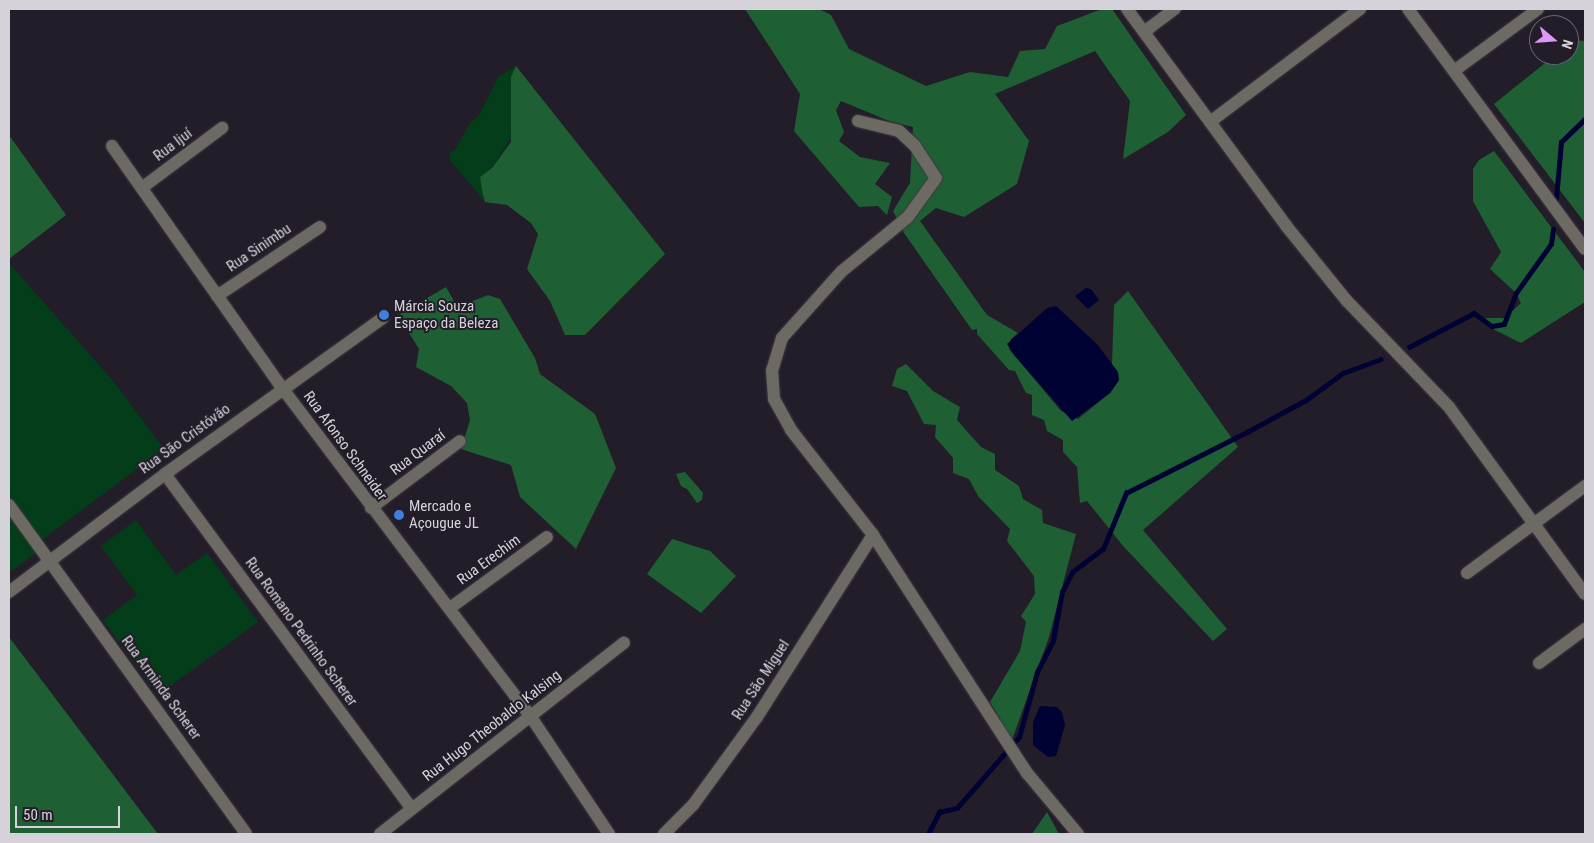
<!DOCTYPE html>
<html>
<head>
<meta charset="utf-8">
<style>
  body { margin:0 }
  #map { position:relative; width:1594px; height:843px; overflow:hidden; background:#231d29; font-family:"Roboto Condensed",sans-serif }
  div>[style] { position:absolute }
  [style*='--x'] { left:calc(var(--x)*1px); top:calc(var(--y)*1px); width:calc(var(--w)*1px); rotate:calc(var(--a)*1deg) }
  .green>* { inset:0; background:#033d19 }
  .forest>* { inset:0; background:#1e6033 }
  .water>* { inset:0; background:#000233 }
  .stream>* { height:4.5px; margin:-2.25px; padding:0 2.25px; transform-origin:2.25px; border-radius:2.25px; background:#000233 }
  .roads { filter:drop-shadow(0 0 1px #403a45) drop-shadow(0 0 1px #403a45) }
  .minor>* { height:12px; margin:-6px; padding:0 6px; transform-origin:6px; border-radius:6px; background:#6d6a63 }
  .dots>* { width:14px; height:14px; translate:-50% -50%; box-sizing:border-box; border:2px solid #231d29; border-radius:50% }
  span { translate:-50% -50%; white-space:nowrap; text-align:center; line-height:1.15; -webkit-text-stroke:4px #231d29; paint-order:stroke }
  .street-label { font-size:15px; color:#d6d2da }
  .poi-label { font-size:15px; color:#d6d2da }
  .left { translate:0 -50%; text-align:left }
  .frame { position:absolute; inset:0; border:10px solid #d6d2da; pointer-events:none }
  .north { position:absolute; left:1529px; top:15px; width:50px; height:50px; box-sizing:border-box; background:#231d29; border:1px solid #6b6570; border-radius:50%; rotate:108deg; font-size:14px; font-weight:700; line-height:20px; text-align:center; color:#d6d2da }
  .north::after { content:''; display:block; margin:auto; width:18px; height:22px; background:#dc99f4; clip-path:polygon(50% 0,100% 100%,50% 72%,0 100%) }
  .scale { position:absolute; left:15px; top:806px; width:105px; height:22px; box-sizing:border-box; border:2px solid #d6d2da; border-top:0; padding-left:6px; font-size:15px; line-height:18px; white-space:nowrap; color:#d6d2da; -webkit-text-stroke:4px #231d29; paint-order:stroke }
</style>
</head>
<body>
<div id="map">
  <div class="green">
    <i style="clip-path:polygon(516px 66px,511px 77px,512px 136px,492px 168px,480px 177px,485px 202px,449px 159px,450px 153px,456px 148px,470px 123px,479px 115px,499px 76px)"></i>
    <i style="clip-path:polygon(9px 263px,115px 383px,164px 449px,39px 542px,9px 498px)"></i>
    <i style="clip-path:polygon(9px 511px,38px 551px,9px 573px)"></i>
    <i style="clip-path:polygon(136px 520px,176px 575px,207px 553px,258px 622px,158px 695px,103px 620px,137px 595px,101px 546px)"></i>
  </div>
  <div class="forest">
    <i style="clip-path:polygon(745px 9px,819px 9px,831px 15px,849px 49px,926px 86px,970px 72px,1008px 77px,1020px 51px,1045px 49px,1057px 26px,1102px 9px,1112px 9px,1186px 115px,1168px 132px,1123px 159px,1130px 101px,1095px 51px,995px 94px,1029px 141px,1017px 184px,964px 217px,936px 208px,920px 221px,987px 315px,1018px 333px,1011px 339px,1009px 349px,1061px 411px,1078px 419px,1110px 393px,1119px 380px,1112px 364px,1114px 305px,1128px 291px,1238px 447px,1143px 530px,1227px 629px,1213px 641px,1124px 547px,1087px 501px,1080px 503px,1077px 467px,1063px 452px,1063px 440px,1047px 431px,1044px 420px,1032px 415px,1032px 395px,1026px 393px,1015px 371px,1009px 370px,977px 334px,977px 329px,972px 330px,904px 233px,893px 211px,910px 183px,913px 127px,889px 121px,841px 101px,836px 110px,844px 132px,839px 141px,860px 157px,890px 163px,875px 184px,892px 197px,887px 215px,878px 206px,859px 207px,794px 131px,800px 94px)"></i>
    <i style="clip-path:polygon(1574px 40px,1585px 41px,1585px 223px,1494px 104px,1555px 55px,1569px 55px,1569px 44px)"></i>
    <i style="clip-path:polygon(516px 66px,665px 254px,585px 335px,565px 335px,550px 301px,527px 269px,538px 234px,531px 223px,507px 205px,485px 202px,482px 190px,480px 177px,492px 168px,511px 142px,511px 77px)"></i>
    <i style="clip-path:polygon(9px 135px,66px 215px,9px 259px)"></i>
    <i style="clip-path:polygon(1494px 151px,1585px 272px,1585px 302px,1521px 343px,1491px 328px,1485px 318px,1505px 318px,1521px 303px,1516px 293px,1490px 269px,1501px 252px,1473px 201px,1473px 169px,1479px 160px)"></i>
    <i style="clip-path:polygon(446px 287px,454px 301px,468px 303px,488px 295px,500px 299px,535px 358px,540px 374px,595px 414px,616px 468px,576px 549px,520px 497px,511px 465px,461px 449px,470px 420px,467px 403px,451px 386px,416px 367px,419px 349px,398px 315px)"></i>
    <i style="clip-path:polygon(906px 364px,933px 391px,960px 407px,957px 420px,981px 447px,995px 454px,995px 470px,1019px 486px,1023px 499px,1042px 510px,1043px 523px,1076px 534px,1049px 637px,1012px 740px,990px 702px,1020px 651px,1026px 622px,1021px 616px,1035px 594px,1034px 576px,1007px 541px,1010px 529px,978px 496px,969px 479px,953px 473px,953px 458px,935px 437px,936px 425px,924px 424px,907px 391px,892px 386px,897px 369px)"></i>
    <i style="clip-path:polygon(685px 472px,703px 493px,702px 500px,697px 503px,687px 489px,681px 486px,676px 474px)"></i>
    <i style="clip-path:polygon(672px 539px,710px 551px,736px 576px,701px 613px,647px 574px)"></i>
    <i style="clip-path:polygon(9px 637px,158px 834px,9px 834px)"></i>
    <i style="clip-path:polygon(1047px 812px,1059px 834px,1032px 834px)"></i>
  </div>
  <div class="water">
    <i style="clip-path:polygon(1086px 288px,1091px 289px,1099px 300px,1088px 309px,1075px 296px)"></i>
    <i style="clip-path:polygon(1056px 306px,1097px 344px,1118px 372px,1119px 380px,1110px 393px,1072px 421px,1014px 355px,1007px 344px,1047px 308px)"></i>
    <i style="clip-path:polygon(1040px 706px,1057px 707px,1062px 712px,1065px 725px,1056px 756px,1048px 757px,1033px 745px,1033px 722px)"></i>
  </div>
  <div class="stream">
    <i style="--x:1556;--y:199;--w:57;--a:-85"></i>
    <i style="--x:1561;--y:142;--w:33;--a:-44"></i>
    <i style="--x:1409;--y:347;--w:73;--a:-27.6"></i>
    <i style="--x:1474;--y:313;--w:22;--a:36"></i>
    <i style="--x:1492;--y:326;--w:12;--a:-9"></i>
    <i style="--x:1504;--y:324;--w:33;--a:-69"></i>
    <i style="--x:1516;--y:293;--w:60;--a:-54.5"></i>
    <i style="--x:1551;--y:244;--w:15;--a:-82"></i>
    <i style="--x:928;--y:834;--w:25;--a:-63"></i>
    <i style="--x:939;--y:812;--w:18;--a:-13"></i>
    <i style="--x:957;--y:808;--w:94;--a:-48.9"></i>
    <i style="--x:1019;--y:737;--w:67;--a:-74.5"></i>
    <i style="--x:1037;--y:672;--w:36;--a:-63"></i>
    <i style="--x:1053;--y:640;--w:49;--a:-79.4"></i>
    <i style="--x:1062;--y:592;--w:22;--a:-63"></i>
    <i style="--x:1072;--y:572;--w:39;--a:-37"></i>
    <i style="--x:1103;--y:549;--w:61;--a:-67.7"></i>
    <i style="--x:1126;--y:493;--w:136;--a:-26.8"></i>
    <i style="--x:1247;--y:432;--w:67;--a:-28.5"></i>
    <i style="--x:1306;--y:400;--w:46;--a:-36.1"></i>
    <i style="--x:1343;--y:373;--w:40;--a:-20.2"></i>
  </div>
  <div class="roads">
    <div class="minor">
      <i style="--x:1127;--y:9;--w:270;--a:53.7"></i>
      <i style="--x:1287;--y:227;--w:95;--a:51"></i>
      <i style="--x:1347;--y:301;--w:147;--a:46.1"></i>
      <i style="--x:1449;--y:407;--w:231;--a:54"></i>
      <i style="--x:1408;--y:9;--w:298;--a:53.6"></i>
      <i style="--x:1144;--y:32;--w:39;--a:-37"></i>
      <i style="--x:1454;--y:71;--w:104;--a:-36.4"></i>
      <i style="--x:858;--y:121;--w:42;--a:13.7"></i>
      <i style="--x:899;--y:131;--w:22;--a:43"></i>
      <i style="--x:915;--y:146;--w:38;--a:57"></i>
      <i style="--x:936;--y:178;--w:48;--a:125.7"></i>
      <i style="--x:908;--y:217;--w:87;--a:140.6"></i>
      <i style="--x:841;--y:272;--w:89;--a:131.8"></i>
      <i style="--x:782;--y:338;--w:34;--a:107"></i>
      <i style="--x:772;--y:370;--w:29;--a:86"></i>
      <i style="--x:774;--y:399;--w:35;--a:61"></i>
      <i style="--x:791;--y:430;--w:133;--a:52"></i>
      <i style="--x:873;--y:535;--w:283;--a:57.1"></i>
      <i style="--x:1027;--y:773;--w:80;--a:50.1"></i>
      <i style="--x:1210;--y:122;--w:188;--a:-37"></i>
      <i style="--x:112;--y:146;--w:297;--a:54.9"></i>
      <i style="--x:283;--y:389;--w:411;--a:52.9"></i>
      <i style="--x:531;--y:717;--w:141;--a:56.3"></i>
      <i style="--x:143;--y:187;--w:99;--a:-36.8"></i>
      <i style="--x:217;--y:296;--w:124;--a:-33.8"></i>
      <i style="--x:165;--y:474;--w:416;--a:53.6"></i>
      <i style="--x:9;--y:505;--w:405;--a:54.2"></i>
      <i style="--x:371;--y:508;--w:111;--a:-37"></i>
      <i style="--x:1467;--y:573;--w:147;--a:-36.4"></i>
      <i style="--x:9;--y:592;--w:196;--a:-37.1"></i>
      <i style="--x:165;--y:474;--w:268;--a:-35.6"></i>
      <i style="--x:450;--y:608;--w:120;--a:-36.2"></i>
      <i style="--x:1539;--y:663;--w:57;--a:-36.5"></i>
      <i style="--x:380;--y:834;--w:310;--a:-38.1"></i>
      <i style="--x:664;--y:834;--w:41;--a:-45"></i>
      <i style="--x:693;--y:805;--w:109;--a:-54"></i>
      <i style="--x:757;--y:717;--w:216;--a:-57.5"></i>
    </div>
  </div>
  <div class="dots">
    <i style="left:384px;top:315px;background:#3f7fe0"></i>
    <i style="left:399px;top:515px;background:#3f7fe0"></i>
  </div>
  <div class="street-label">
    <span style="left:173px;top:145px;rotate:-37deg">Rua Ijuí</span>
    <span style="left:259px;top:248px;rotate:-34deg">Rua Sinimbu</span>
    <span style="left:185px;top:439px;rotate:-36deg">Rua São Cristóvão</span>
    <span style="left:345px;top:446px;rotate:54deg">Rua Afonso Schneider</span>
    <span style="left:418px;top:453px;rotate:-37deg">Rua Quaraí</span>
    <span style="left:489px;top:560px;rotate:-36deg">Rua Erechim</span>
    <span style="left:301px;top:632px;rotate:54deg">Rua Romano Pedrinho Scherer</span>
    <span style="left:761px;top:680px;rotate:-57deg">Rua São Miguel</span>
    <span style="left:161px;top:688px;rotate:54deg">Rua Arminda Scherer</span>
    <span style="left:492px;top:726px;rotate:-38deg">Rua Hugo Theobaldo Kalsing</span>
  </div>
  <div class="poi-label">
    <span class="left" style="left:394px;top:315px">Márcia Souza<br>Espaço da Beleza</span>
    <span class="left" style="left:409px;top:515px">Mercado e<br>Açougue JL</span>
  </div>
  <div class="frame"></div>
  <div class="north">N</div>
  <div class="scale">50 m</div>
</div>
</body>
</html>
